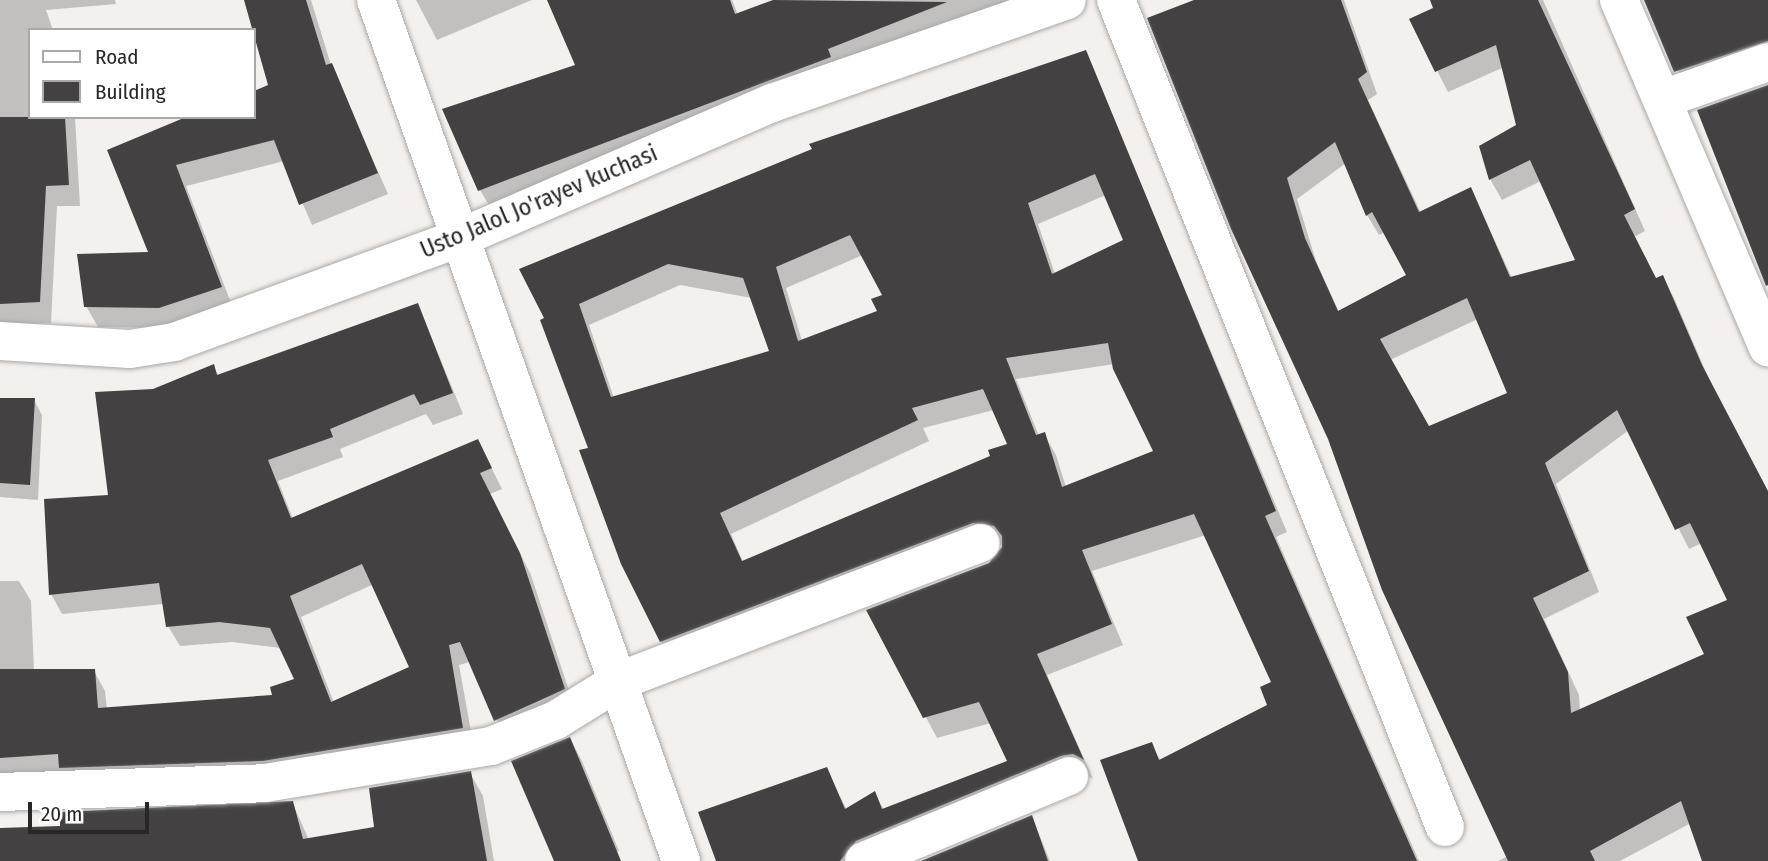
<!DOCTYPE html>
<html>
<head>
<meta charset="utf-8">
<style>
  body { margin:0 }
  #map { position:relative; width:1768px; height:861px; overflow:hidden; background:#f3f0ee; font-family:"Fira Sans Condensed",sans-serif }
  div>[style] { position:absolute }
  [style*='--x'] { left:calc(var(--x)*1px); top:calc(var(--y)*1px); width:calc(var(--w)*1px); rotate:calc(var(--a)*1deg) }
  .shadow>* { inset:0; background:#0003 }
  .building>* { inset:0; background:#444142 }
  .roads { filter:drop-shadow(0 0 2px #aaa8a5) drop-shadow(0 0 2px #aaa8a5) }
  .minor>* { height:38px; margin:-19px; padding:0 19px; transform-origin:19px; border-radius:19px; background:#fff }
  .major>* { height:38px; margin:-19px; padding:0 19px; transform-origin:19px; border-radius:19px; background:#fff }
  span { translate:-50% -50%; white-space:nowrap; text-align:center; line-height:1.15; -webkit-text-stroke:7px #fff; paint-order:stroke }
  .street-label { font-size:24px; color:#282726 }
  .legend { position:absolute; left:28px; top:28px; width:228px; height:91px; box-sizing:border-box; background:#fff; border:2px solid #a9a9a8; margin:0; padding:9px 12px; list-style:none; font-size:21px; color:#282726 }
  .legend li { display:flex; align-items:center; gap:14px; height:35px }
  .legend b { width:35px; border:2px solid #a9a9a8 }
  .scale { position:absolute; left:28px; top:802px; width:121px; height:32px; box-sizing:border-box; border:4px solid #282726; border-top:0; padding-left:9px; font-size:21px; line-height:24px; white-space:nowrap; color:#282726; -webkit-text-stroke:5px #fff; paint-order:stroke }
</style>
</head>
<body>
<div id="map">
  <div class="shadow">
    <i style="clip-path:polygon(0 0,115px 0,116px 4px,46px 10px,53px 30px,30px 30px,30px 117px,75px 117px,80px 206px,57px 206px,51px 323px,0 325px)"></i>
    <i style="clip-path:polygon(246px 0,311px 0,331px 65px,388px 194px,312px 225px,284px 161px,186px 186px,233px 308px,172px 328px,98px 327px,86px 306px,150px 254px,109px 151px,254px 117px,254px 93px,270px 86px)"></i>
    <i style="clip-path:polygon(416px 0,532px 0,437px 40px)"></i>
    <i style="clip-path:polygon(548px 0,732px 0,738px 15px,778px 0,1071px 0,493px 212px,480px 190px,577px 66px)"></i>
    <i style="clip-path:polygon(evenodd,1199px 0,1344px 0,1377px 94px,1368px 100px,1421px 213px,1471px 189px,1512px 278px,1577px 261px,1541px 181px,1502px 200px,1490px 179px,1519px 126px,1502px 68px,1448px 92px,1411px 20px,1436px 9px,1432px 0,1543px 0,1645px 231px,1634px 237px,1656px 280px,1662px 277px,1674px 298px,1713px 388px,1768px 492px,1768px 861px,1704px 861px,1691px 823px,1620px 861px,1498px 861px,1508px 856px,1199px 0,1346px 163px,1367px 215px,1379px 235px,1385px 232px,1409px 276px,1339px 312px,1316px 261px,1297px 199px,1346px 163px,1199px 0,1478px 319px,1510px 394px,1428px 428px,1390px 360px,1478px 319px,1199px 0,1629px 430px,1689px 549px,1702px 543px,1729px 600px,1707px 655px,1580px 711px,1579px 695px,1544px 619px,1599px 592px,1556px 484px,1629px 430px)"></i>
    <i style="clip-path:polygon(1646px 0,1768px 0,1768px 66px,1689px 94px)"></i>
    <i style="clip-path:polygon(evenodd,1085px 52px,1287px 532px,1276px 537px,1419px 861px,1140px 861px,1151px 744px,1161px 761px,1270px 706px,1273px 683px,1206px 535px,1092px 571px,1123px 645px,1047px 675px,1093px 779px,1086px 775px,868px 861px,719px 861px,826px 769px,847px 810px,875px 794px,884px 810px,1010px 762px,991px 723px,937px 738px,869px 611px,990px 565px,1004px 546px,986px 543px,673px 662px,661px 641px,542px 321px,1085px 52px,1106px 195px,1126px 240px,1055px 274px,1038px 224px,1106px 195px,1085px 52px,863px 255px,884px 295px,879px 312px,802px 341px,786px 288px,863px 255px,1085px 52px,680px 285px,752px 298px,772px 352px,614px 398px,589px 325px,680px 285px,1085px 52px,1114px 364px,1155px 452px,1066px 487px,1056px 455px,1044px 434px,1039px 436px,1016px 379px,1114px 364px,1085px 52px,994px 410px,1009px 445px,992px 457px,743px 562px,731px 534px,929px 441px,923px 428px,994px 410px)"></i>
    <i style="clip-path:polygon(evenodd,418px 305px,463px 414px,433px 425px,426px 414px,340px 449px,343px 457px,278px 481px,293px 519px,478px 441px,502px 489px,490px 494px,531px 575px,575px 709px,507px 741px,470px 662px,459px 665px,474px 748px,275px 781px,0 779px,0 581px,19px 581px,31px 601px,34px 671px,94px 671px,105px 691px,107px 710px,274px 696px,296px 680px,281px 648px,232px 642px,180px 646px,168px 626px,164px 604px,62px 614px,51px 594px,110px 497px,153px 391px,213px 366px,219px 376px,418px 305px,374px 584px,411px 668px,334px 703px,301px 617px,374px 584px)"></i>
    <i style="clip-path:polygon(34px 400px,42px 415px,38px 500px,0 497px,0 401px)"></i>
    <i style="clip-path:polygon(570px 739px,582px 761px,619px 851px,558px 861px)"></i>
    <i style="clip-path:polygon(470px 773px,483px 796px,494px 861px,0 861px,0 830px,62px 828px,292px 802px,309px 840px,376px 829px)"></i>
    <i style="clip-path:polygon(1032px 817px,1050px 861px,926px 861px)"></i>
  </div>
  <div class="building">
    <i style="clip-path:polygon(244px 0,306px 0,326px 65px,332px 63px,378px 173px,299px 205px,274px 140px,176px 165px,222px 287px,159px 308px,84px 307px,77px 254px,148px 252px,107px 150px,186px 117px,254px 117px,254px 91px,268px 85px)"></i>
    <i style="clip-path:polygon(547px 0,730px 0,735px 14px,773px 0,947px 2px,828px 49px,831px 57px,478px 191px,442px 109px,575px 65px)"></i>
    <i style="clip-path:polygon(evenodd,1194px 0,1341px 0,1367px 72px,1358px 79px,1419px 212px,1471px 187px,1510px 277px,1575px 260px,1530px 160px,1489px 180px,1479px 146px,1516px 125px,1496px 45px,1435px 72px,1409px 19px,1433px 8px,1430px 0,1538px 0,1635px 209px,1624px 215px,1656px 278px,1663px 275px,1702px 365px,1768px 491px,1768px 861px,1702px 861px,1681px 801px,1590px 851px,1595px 861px,1508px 861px,1382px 590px,1328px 439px,1231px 229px,1147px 18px,1194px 0,1335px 142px,1366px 216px,1372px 212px,1406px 275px,1338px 311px,1305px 238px,1287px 178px,1335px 142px,1194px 0,1467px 298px,1507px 393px,1429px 426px,1380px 339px,1467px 298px,1194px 0,1617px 410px,1675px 530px,1690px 523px,1727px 600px,1686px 617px,1704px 654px,1571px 713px,1568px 672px,1533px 598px,1589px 571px,1545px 463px,1617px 410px)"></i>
    <i style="clip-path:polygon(1644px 0,1768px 0,1768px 41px,1674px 72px)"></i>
    <i style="clip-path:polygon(evenodd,1086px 50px,1276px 511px,1265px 516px,1417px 861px,1138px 861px,1100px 760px,1152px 742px,1159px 760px,1267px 705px,1260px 687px,1271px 682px,1194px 514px,1082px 550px,1112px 624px,1037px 654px,1084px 760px,1073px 754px,1061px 756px,856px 841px,840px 861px,716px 861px,698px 812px,827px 767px,845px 809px,875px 791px,882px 809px,1007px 761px,979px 702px,923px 718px,866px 610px,989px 563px,1002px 547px,1002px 536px,994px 526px,973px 523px,660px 642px,621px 564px,579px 450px,588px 448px,540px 320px,544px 318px,519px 269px,812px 149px,809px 144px,1086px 50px,1095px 174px,1123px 240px,1052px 274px,1028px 203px,1095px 174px,1086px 50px,850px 235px,882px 295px,871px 299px,877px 311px,798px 341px,776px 267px,850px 235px,1086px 50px,668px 264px,743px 278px,769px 351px,611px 397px,579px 304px,668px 264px,1086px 50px,1108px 343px,1113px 369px,1153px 451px,1062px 487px,1045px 432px,1036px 435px,1006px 358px,1108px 343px,1086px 50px,983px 389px,1007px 444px,988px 450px,990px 456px,742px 561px,720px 513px,918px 420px,912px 408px,983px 389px)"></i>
    <i style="clip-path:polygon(1768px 85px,1768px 285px,1766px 286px,1697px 110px)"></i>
    <i style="clip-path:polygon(0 117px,65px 117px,69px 185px,46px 186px,40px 302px,0 304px)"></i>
    <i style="clip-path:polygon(evenodd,418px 303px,453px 393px,420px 405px,414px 394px,330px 429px,333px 437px,268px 460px,291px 518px,478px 439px,492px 468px,480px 473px,520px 553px,565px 689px,494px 721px,460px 642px,449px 645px,463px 728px,263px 761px,59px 768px,58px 754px,0 758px,0 669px,95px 669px,98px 708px,272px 695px,270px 687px,294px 679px,270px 628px,219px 622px,166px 627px,159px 583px,49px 595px,44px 499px,108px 495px,95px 392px,153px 389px,214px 364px,217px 375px,418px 303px,362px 564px,409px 667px,331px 702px,290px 596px,362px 564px)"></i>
    <i style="clip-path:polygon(0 398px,35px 398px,30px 485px,0 483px)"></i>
    <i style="clip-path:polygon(570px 737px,621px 861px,554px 861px,511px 761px)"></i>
    <i style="clip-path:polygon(471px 771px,487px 861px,0 861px,0 828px,60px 826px,60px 812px,293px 801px,303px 839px,374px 827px,369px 788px)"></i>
    <i style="clip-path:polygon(1032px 815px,1048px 861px,921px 861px)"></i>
  </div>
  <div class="roads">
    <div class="minor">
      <i style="--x:376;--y:0;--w:913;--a:70.49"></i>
      <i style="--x:1116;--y:0;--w:890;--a:68.31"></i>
      <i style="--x:1663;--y:99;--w:111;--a:-19.4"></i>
      <i style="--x:0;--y:341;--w:130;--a:3.5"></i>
      <i style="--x:130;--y:349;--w:45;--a:-9"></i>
      <i style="--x:174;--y:342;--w:307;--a:-20"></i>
      <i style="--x:462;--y:237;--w:338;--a:-23.4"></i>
      <i style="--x:772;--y:103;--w:312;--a:-19.2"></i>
      <i style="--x:0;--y:792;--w:265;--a:-1.9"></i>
      <i style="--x:265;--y:783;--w:229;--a:-9.3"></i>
      <i style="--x:491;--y:746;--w:70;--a:-21.8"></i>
      <i style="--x:556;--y:720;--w:74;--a:-31.8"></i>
      <i style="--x:619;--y:681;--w:387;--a:-20.9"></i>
      <i style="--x:864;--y:861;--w:222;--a:-22.5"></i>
    </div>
    <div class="major">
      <i style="--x:1619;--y:0;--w:378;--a:66.8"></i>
    </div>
  </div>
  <div class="street-label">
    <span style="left:539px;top:202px;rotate:-23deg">Usto Jalol Jo'rayev kuchasi</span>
  </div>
  <ul class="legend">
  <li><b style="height:9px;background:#fff"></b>Road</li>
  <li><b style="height:19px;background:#444142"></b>Building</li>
  </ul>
  <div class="scale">20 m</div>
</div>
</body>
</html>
